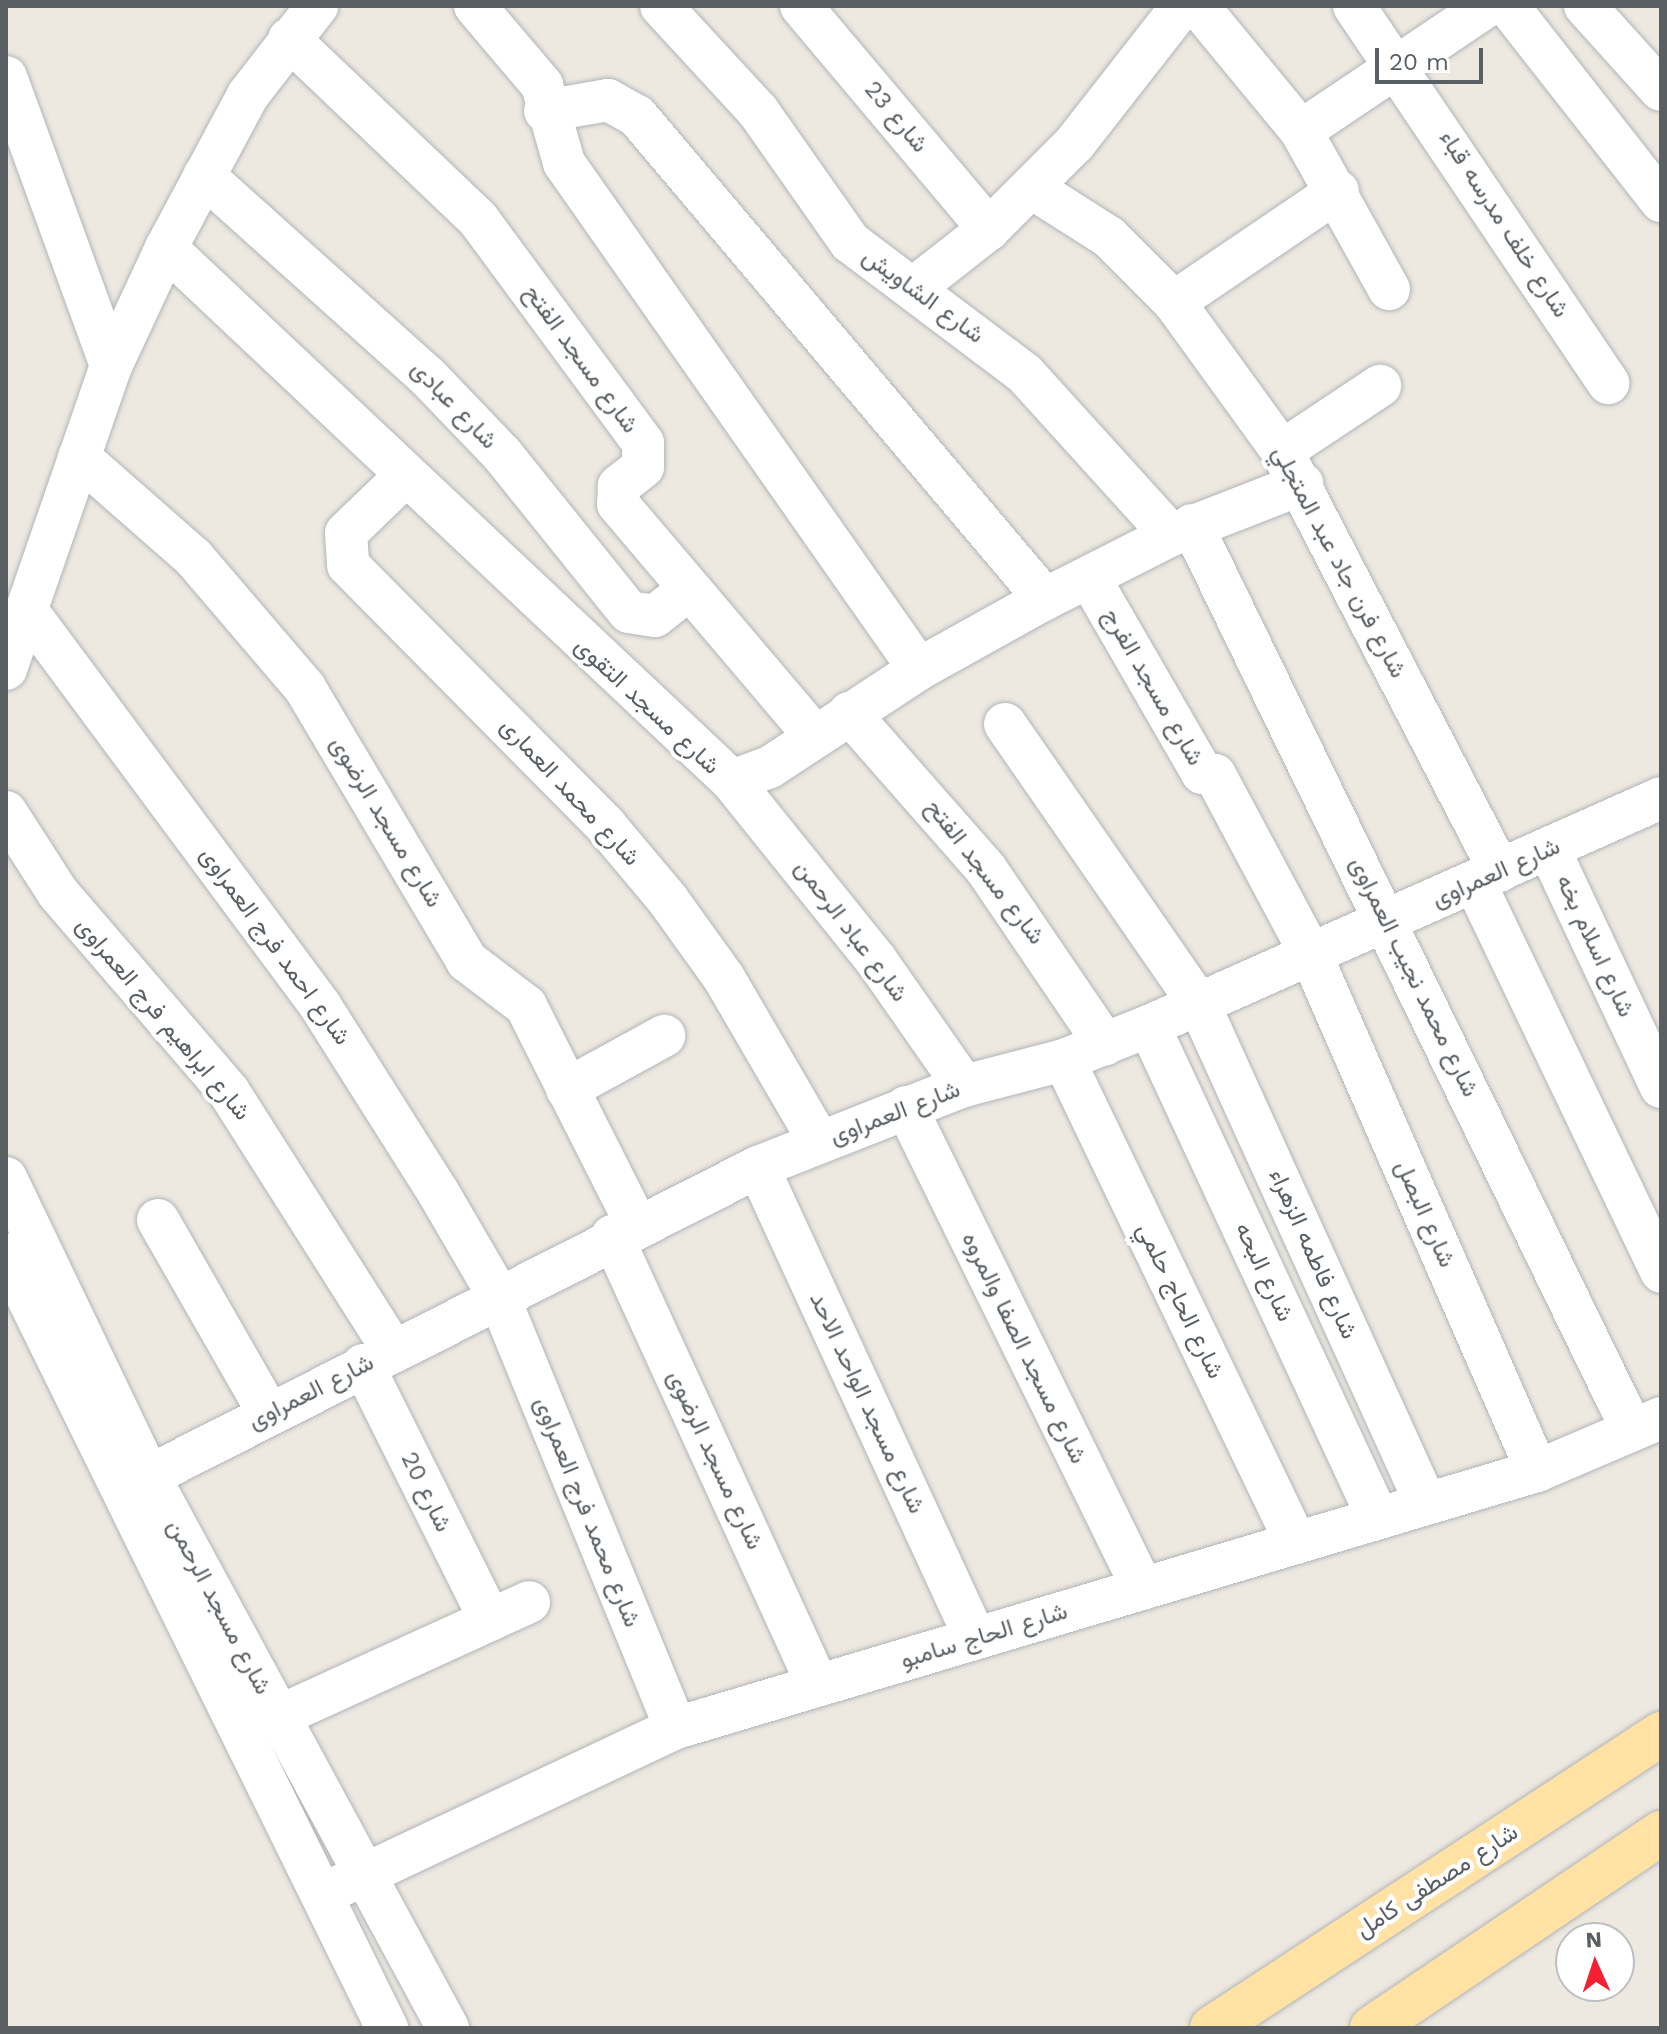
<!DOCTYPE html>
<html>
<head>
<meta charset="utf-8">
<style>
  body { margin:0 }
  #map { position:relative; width:1667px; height:2034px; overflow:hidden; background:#ede8e0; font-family:"Work Sans",Vazirmatn,sans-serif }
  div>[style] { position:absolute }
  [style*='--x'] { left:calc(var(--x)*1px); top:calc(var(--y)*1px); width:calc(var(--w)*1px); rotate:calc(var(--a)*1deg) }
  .roads { filter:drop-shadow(0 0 2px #b1b5b9) drop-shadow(0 0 2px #b1b5b9) }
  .minor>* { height:42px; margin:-21px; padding:0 21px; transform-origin:21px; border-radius:21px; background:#fff }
  .major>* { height:44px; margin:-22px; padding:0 22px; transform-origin:22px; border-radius:22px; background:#ffe2a4 }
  span { translate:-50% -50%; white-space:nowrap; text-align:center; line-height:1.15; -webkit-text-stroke:8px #fff; paint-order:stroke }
  .street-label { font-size:24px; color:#595f63 }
  .frame { position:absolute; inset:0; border:8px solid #595f63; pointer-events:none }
  .north { position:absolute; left:1555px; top:1922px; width:80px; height:80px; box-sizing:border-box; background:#fff; border:2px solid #bdbfc1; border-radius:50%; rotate:357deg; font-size:22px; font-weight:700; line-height:32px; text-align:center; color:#595f63 }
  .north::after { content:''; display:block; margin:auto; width:28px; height:36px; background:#f42031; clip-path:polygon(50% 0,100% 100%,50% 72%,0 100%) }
  .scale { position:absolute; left:1375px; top:48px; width:108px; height:36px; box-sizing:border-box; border:4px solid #595f63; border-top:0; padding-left:10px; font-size:24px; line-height:28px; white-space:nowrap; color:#595f63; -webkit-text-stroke:6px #fff; paint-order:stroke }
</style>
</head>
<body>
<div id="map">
  <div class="roads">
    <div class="minor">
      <i style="--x:475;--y:6;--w:104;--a:49.7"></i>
      <i style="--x:542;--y:85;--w:81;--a:74.2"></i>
      <i style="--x:564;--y:163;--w:618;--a:54.95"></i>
      <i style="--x:661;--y:6;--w:143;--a:47.3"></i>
      <i style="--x:758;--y:111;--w:160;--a:54.9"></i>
      <i style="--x:850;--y:242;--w:219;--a:37"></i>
      <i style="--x:1025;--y:374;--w:217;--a:47.8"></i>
      <i style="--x:801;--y:6;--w:292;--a:49.9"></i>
      <i style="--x:1198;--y:6;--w:162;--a:50.5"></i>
      <i style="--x:1301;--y:131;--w:181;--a:60.9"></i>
      <i style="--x:1354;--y:6;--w:455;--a:56"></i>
      <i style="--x:1508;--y:6;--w:248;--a:51.9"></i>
      <i style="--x:1585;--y:6;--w:113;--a:47.9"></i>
      <i style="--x:289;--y:39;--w:261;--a:43.6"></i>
      <i style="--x:478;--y:219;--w:278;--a:53.6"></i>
      <i style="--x:643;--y:443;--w:24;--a:90"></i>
      <i style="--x:643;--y:467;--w:31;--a:142"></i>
      <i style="--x:619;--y:486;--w:18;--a:93"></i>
      <i style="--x:618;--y:504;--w:304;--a:49.7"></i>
      <i style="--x:6;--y:77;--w:307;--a:70"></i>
      <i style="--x:545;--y:111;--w:64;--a:-9.9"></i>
      <i style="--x:608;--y:100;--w:33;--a:29"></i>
      <i style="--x:637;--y:116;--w:632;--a:49.81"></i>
      <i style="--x:1301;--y:131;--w:224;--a:-33.9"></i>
      <i style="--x:204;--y:176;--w:301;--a:41.9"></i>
      <i style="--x:428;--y:377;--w:105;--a:46.2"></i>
      <i style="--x:501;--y:453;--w:204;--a:51.2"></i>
      <i style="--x:629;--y:612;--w:26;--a:9"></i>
      <i style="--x:655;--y:616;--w:41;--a:-38"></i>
      <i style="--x:1032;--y:188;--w:91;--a:32.5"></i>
      <i style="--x:1109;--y:237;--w:92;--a:45"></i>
      <i style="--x:1174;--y:302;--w:184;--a:54.1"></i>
      <i style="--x:1282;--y:451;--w:473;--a:62.6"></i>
      <i style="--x:166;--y:248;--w:777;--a:43.28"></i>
      <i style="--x:732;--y:781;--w:40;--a:-20.2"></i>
      <i style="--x:770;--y:767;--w:178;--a:-33.3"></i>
      <i style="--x:919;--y:669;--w:144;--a:-29.1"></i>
      <i style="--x:1045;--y:599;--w:141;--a:-26.9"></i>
      <i style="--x:1171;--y:535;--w:141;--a:-21.3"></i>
      <i style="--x:915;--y:287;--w:94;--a:-38.1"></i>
      <i style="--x:989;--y:229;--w:122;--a:-45"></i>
      <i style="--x:1075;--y:143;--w:174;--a:-52"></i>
      <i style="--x:1174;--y:302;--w:198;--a:-34.1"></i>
      <i style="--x:1282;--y:451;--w:118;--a:-33.6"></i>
      <i style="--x:79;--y:457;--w:153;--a:41.3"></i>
      <i style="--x:194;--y:558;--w:171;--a:49.5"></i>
      <i style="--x:305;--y:688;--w:317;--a:59.3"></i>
      <i style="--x:467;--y:961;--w:74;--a:37.3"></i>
      <i style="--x:526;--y:1006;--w:244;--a:63.2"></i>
      <i style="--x:403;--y:478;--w:79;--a:136"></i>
      <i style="--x:346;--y:533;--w:32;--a:86"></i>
      <i style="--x:348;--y:565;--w:367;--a:45.3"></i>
      <i style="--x:606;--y:826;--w:97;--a:50"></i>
      <i style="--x:668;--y:900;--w:96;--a:54.3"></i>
      <i style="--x:724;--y:978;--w:189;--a:59.8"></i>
      <i style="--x:1192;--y:525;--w:1006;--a:64.07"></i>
      <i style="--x:1089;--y:577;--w:226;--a:60"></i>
      <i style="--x:1202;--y:773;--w:13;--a:9"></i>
      <i style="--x:1215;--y:775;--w:206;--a:61.9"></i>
      <i style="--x:1312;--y:957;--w:561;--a:66.36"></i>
      <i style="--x:28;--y:612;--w:492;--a:53.4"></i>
      <i style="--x:321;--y:1007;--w:219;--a:57.7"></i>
      <i style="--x:438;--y:1192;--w:119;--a:59.8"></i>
      <i style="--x:498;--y:1295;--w:468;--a:67.7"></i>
      <i style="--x:6;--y:669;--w:321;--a:-70.9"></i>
      <i style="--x:111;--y:366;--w:130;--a:-65"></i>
      <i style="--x:166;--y:248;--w:174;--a:-61.8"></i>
      <i style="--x:248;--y:95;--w:113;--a:-52.2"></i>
      <i style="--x:849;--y:713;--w:208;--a:48.7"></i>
      <i style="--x:986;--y:869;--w:212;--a:55.8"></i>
      <i style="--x:1005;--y:724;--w:341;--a:55.3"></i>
      <i style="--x:1199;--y:1004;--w:549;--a:65.58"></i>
      <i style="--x:732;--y:781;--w:230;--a:51.2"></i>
      <i style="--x:876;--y:960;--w:154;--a:55.1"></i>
      <i style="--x:6;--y:812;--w:96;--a:57.3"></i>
      <i style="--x:58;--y:893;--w:262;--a:49.3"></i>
      <i style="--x:229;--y:1092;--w:306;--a:57.6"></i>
      <i style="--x:1549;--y:849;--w:263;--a:64.8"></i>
      <i style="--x:1475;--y:883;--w:431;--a:64.4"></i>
      <i style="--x:1149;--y:1026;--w:543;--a:65.04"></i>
      <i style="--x:1064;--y:1060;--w:536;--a:64.34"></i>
      <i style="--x:567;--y:1089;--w:111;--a:-28.7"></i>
      <i style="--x:906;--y:1107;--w:537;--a:63.82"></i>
      <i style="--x:758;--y:1167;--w:519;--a:65.26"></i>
      <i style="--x:6;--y:1178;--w:331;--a:64.4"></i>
      <i style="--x:149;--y:1476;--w:628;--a:61.56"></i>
      <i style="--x:158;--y:1220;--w:224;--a:60.2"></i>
      <i style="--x:612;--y:1236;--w:494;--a:65.4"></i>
      <i style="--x:6;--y:1254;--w:863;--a:63.79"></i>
      <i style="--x:363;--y:1365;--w:285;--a:63.5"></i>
      <i style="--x:149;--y:1476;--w:683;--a:-26.9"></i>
      <i style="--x:758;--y:1167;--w:221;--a:-21.5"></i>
      <i style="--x:964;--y:1086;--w:103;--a:-14.6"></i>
      <i style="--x:1064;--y:1060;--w:92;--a:-21.8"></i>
      <i style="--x:1149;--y:1026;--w:560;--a:-24"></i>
      <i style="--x:277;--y:1717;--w:277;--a:-24.5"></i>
      <i style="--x:323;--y:1894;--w:390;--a:-25.2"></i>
      <i style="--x:676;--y:1728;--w:899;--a:-16.62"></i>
      <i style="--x:1537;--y:1471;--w:135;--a:-23.1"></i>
    </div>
    <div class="major">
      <i style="--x:1212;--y:2028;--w:537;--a:-33.22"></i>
      <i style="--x:1372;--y:2028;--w:349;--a:-34"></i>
    </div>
  </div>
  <div class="street-label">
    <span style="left:896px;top:117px;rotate:50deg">شارع 23</span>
    <span style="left:1504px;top:224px;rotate:57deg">شارع خلف مدرسه قباء</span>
    <span style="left:923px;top:296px;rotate:36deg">شارع الشاويش</span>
    <span style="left:581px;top:359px;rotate:54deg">شارع مسجد الفتح</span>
    <span style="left:454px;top:405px;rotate:46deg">شارع عبادى</span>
    <span style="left:1339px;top:562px;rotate:62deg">شارع فرن جاد عبد المتجلي</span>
    <span style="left:1153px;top:687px;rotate:60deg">شارع مسجد الفرج</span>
    <span style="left:647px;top:706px;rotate:43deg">شارع مسجد التقوى</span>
    <span style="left:570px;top:792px;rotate:47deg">شارع محمد العمارى</span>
    <span style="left:386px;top:822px;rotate:59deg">شارع مسجد الرضوى</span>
    <span style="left:985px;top:872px;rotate:52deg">شارع مسجد الفتح</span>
    <span style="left:1496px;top:873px;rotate:-24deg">شارع العمراوى</span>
    <span style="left:851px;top:931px;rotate:53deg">شارع عباد الرحمن</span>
    <span style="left:275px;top:946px;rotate:54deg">شارع احمد فرج العمراوى</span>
    <span style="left:1595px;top:946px;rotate:65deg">شارع اسلام بخه</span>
    <span style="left:1414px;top:977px;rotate:64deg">شارع محمد نجيب العمراوى</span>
    <span style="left:163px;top:1019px;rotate:50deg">شارع ابراهيم فرج العمراوى</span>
    <span style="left:895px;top:1113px;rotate:-21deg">شارع العمراوى</span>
    <span style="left:1425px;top:1214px;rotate:66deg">شارع البصل</span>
    <span style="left:1313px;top:1254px;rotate:66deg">شارع فاطمه الزهراء</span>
    <span style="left:1264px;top:1272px;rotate:65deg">شارع البحه</span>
    <span style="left:1180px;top:1301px;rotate:64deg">شارع الحاج حلمي</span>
    <span style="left:1024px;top:1348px;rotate:64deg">شارع مسجد الصفا والمروه</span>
    <span style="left:311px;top:1392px;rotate:-27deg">شارع العمراوى</span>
    <span style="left:867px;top:1403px;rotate:65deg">شارع مسجد الواحد الاحد</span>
    <span style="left:715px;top:1460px;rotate:65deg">شارع مسجد الرضوى</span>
    <span style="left:426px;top:1492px;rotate:64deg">شارع 20</span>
    <span style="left:587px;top:1512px;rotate:68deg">شارع محمد فرج العمراوى</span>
    <span style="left:219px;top:1607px;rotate:62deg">شارع مسجد الرحمن</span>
    <span style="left:984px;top:1636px;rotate:-17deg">شارع الحاج سامبو</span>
    <span style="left:1437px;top:1881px;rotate:-33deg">شارع مصطفى كامل</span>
  </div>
  <div class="frame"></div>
  <div class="north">N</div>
  <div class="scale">20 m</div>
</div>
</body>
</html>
